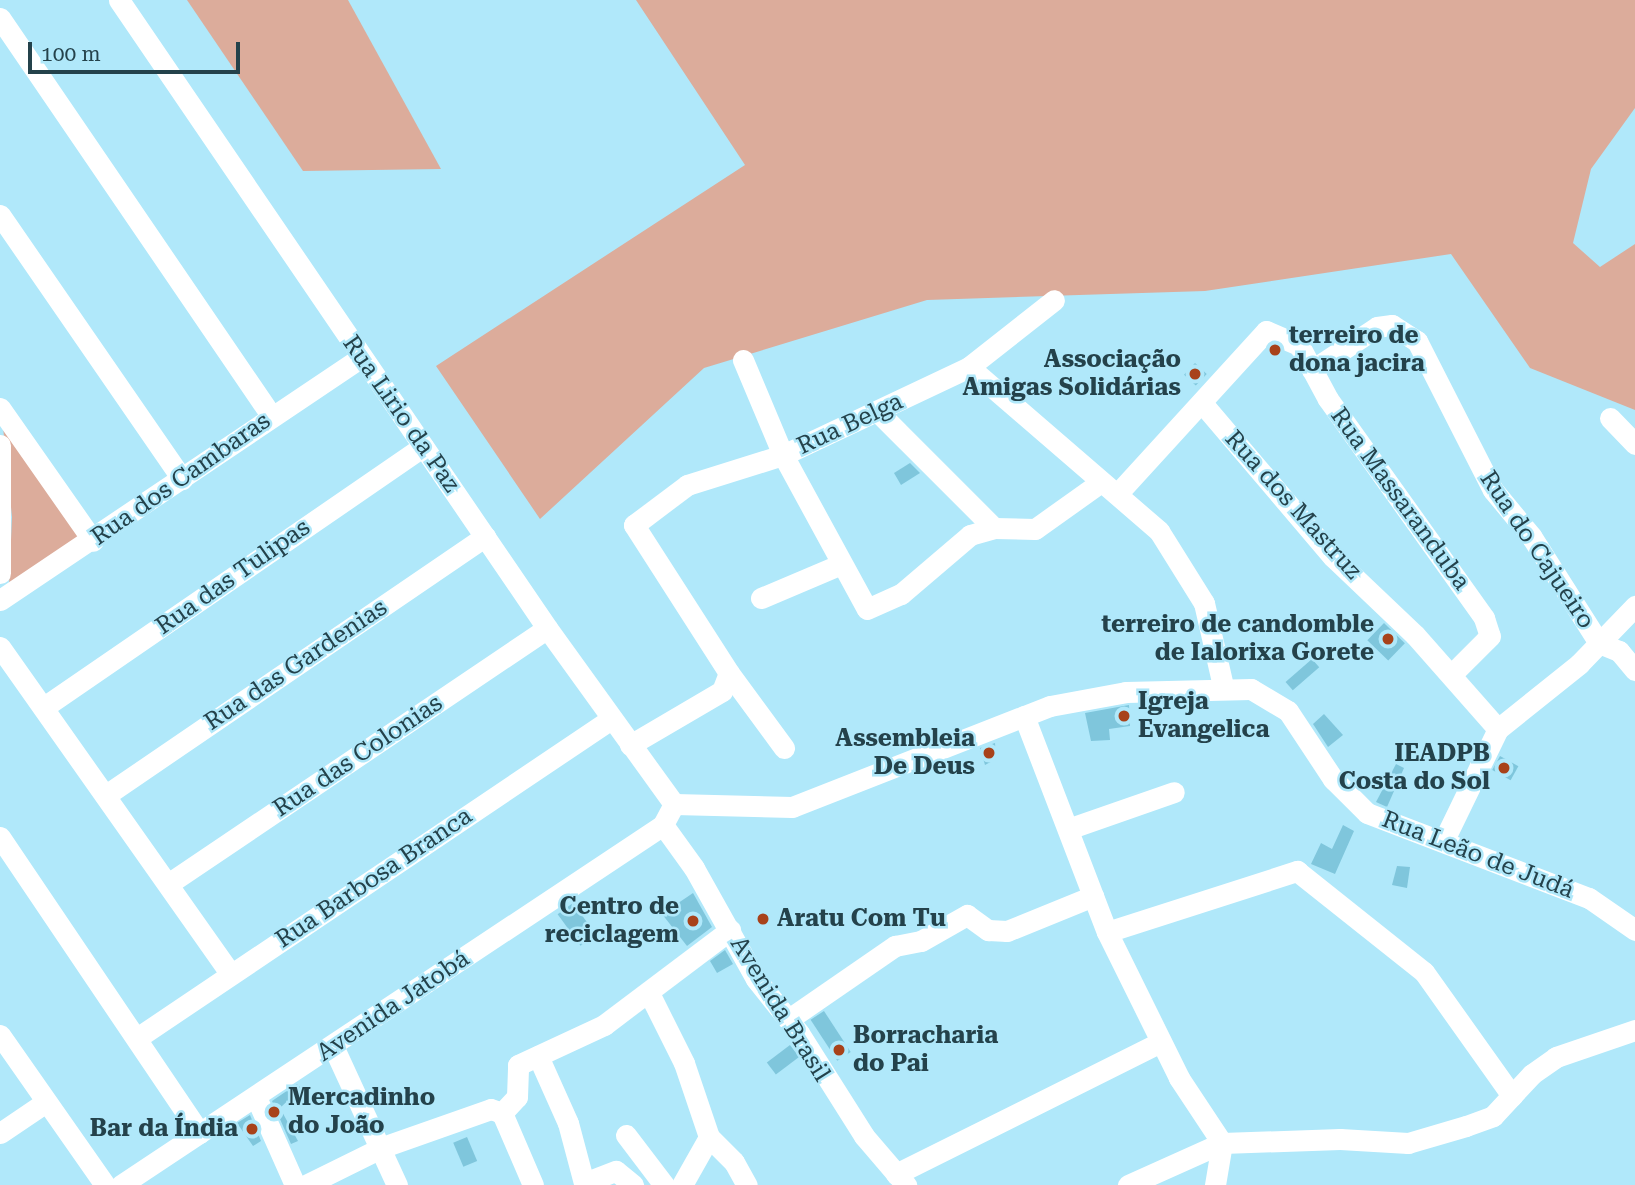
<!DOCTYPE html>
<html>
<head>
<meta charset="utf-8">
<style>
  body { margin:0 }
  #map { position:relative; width:1635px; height:1185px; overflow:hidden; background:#b0e8fa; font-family:"Roboto Serif",serif }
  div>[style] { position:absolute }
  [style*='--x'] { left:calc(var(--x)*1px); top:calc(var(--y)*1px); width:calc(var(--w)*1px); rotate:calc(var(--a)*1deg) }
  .green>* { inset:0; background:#dcac9b }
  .building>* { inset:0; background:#7fc6dc; transform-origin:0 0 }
  .minor>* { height:21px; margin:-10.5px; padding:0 10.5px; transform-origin:10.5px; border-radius:10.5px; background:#fff }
  .dots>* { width:19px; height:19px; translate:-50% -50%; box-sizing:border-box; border:4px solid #b0e8fa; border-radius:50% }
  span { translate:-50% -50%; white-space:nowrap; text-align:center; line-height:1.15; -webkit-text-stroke:5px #b0e8fa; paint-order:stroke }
  .poi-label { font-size:24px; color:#24424b; font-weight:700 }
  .left { translate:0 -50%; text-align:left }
  .right { translate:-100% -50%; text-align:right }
  .street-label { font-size:24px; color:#24424b }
  .scale { position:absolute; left:28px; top:42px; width:212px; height:32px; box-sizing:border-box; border:4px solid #24424b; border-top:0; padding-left:9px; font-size:21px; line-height:24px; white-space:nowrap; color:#24424b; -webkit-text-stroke:5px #b0e8fa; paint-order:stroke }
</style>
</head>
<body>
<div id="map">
  <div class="green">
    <i style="clip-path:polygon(187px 0,348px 0,441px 169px,303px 171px)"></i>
    <i style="clip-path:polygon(636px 0,1635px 0,1635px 108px,1591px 169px,1573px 243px,1600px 267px,1635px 244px,1635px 410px,1530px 368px,1451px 254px,1205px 291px,927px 300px,704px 368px,540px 519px,436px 366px,745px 165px)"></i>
    <i style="clip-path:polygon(3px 427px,80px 538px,9px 586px,12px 517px)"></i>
  </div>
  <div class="building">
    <i style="left:1195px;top:363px;width:16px;height:16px;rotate:43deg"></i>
    <i style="clip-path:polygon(910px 463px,920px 473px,901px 485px,894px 473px)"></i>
    <i style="left:1384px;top:623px;width:29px;height:24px;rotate:44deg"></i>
    <i style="left:1312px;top:659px;width:11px;height:35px;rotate:49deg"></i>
    <i style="clip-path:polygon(1129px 705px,1130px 726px,1109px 729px,1110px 740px,1091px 741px,1085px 713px)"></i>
    <i style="clip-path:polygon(1324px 714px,1343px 735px,1328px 747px,1313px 724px)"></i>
    <i style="clip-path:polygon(995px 743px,996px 759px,985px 765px,980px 748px)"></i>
    <i style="left:1500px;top:756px;width:21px;height:16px;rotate:29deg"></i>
    <i style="clip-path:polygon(1396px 764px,1404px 768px,1387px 807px,1376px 802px)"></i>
    <i style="clip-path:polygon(1343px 825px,1354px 831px,1335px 874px,1311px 864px,1321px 843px,1332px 849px)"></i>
    <i style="clip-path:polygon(1397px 866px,1410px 867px,1407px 888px,1392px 885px)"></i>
    <i style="clip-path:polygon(693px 893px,712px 927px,687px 946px,662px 914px)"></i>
    <i style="left:573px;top:903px;width:39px;height:19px;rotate:54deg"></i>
    <i style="clip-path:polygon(725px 950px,733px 964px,717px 973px,710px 961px)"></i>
    <i style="left:824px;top:1011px;width:49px;height:16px;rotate:57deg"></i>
    <i style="left:790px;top:1045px;width:15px;height:29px;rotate:53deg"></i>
    <i style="clip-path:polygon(297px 1084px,301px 1088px,280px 1108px,298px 1141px,291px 1144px,272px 1101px)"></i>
    <i style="clip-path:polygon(250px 1115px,261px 1141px,253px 1146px,237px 1123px)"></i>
    <i style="left:467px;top:1137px;width:26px;height:15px;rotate:67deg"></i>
  </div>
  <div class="minor">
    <i style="--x:119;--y:0;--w:760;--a:55.72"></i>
    <i style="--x:547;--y:628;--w:217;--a:54.2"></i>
    <i style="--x:674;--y:804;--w:24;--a:118"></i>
    <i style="--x:663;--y:825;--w:651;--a:146.41"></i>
    <i style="--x:0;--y:18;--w:482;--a:55.7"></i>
    <i style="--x:0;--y:215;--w:321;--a:55.4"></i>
    <i style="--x:743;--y:360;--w:103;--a:67.2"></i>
    <i style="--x:783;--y:455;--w:175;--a:61.4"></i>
    <i style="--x:867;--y:609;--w:37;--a:-24"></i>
    <i style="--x:901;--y:594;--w:91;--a:-40.5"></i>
    <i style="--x:970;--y:535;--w:25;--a:-16"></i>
    <i style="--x:969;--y:367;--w:251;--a:40.8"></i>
    <i style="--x:1159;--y:531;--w:85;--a:58"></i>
    <i style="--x:1204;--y:603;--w:85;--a:77.1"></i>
    <i style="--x:1312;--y:370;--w:78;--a:-33.5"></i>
    <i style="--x:1377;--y:327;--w:15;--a:-8"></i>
    <i style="--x:1392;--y:325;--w:30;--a:33"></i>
    <i style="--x:1417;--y:341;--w:167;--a:63"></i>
    <i style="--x:1493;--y:490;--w:60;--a:50.4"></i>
    <i style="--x:1531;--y:536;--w:127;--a:57.6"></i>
    <i style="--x:1202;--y:403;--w:202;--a:49.6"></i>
    <i style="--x:1333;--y:557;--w:113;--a:43.6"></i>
    <i style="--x:1415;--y:635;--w:125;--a:48.6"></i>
    <i style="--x:0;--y:408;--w:162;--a:55"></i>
    <i style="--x:878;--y:412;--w:164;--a:45"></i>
    <i style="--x:994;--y:528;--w:41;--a:1.4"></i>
    <i style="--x:1035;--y:529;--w:81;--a:-35.5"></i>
    <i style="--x:1610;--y:418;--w:36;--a:46"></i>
    <i style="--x:0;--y:445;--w:128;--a:90"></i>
    <i style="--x:1119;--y:492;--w:218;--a:-47.6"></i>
    <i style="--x:1266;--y:331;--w:36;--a:23"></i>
    <i style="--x:1299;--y:345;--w:61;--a:61.8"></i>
    <i style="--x:1328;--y:399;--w:269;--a:54.5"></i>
    <i style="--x:1484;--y:618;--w:19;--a:72"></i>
    <i style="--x:1490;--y:636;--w:55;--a:135"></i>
    <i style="--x:761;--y:598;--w:85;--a:-22.9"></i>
    <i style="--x:0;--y:600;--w:435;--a:-33.9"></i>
    <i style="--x:1599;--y:643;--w:22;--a:22"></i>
    <i style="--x:1619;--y:651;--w:25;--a:50"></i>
    <i style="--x:0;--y:647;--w:400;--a:54.8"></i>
    <i style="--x:729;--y:673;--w:93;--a:53.7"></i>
    <i style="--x:44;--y:707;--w:460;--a:-34.5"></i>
    <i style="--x:1024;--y:716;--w:231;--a:69"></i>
    <i style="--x:1107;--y:932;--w:163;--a:63.7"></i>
    <i style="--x:1179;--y:1078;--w:78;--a:56.5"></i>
    <i style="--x:1222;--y:1143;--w:43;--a:99.5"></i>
    <i style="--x:630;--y:745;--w:107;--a:-30.4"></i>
    <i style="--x:722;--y:691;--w:19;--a:-69"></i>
    <i style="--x:729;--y:673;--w:176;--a:-122.7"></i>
    <i style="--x:634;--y:525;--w:66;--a:-37"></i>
    <i style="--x:687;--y:485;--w:101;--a:-17.4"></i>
    <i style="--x:783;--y:455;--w:206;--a:-25.3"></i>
    <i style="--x:969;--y:367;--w:108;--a:-38.2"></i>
    <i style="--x:106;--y:795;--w:459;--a:-34.3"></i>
    <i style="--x:674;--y:804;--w:118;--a:1.5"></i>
    <i style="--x:792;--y:807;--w:277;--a:-21.4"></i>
    <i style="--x:1050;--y:706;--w:77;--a:-10.4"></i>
    <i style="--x:1126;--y:692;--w:125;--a:-1.4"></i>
    <i style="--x:1251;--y:689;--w:43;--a:30.7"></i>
    <i style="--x:1288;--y:711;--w:82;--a:56.5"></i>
    <i style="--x:1333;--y:779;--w:48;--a:45"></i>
    <i style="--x:1367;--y:813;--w:238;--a:21"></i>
    <i style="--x:1589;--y:898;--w:56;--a:34.8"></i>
    <i style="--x:663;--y:825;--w:53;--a:54.2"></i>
    <i style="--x:694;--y:868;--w:127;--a:60.8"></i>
    <i style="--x:756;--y:979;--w:69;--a:51.5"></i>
    <i style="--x:799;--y:1033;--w:122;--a:57.7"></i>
    <i style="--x:864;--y:1136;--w:65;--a:49.4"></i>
    <i style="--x:1068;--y:829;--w:112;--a:-19.2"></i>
    <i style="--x:0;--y:837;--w:357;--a:56"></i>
    <i style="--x:1444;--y:840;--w:123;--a:-64.1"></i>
    <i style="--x:1498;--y:729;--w:104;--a:-38.7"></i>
    <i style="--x:1579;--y:664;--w:81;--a:-46"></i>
    <i style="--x:168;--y:884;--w:457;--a:-34"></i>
    <i style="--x:1107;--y:932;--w:200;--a:-17.8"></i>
    <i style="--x:1297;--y:871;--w:162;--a:38.5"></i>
    <i style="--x:1424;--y:972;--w:152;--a:54.6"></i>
    <i style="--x:650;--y:995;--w:76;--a:63.4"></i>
    <i style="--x:684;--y:1063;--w:78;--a:71.3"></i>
    <i style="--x:709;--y:1137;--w:35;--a:45"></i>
    <i style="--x:734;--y:1162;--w:26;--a:61"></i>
    <i style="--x:789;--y:1019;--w:129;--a:-34.6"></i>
    <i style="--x:895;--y:946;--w:26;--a:-11"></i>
    <i style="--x:921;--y:941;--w:53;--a:-29.5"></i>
    <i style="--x:967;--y:915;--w:26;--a:36"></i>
    <i style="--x:988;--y:930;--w:19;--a:3"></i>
    <i style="--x:1007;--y:931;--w:93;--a:-22.1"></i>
    <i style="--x:0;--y:1035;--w:183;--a:55"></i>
    <i style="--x:137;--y:1038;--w:571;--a:-33.94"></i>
    <i style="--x:333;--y:1046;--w:153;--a:65.3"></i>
    <i style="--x:538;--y:1056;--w:73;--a:65.9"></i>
    <i style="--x:568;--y:1123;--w:62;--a:75.1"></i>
    <i style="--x:584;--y:1183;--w:34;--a:-21"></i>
    <i style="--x:616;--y:1171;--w:22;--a:39"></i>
    <i style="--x:256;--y:1097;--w:96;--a:66.1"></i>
    <i style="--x:502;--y:1113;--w:78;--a:66.7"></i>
    <i style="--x:0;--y:1133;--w:55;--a:-34"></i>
    <i style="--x:626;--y:1135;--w:63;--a:52.8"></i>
    <i style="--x:896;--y:1174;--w:296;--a:-26.5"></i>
    <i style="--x:306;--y:1185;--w:86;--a:-26.3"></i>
    <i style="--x:383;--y:1147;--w:114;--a:-19.4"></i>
    <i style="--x:491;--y:1109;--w:12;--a:20"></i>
    <i style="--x:502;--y:1113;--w:22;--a:-47"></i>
    <i style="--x:517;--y:1097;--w:32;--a:-88"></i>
    <i style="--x:518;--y:1065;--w:95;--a:-24.9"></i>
    <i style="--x:604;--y:1025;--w:158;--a:-37"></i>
    <i style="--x:682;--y:1185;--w:55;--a:-60.6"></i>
    <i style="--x:1128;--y:1185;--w:103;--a:-24.1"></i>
    <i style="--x:1222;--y:1143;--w:118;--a:-1.9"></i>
    <i style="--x:1340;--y:1139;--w:68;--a:3.4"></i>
    <i style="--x:1408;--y:1143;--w:60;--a:-16.3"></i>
    <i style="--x:1466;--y:1126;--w:29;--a:-20"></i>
    <i style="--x:1493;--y:1116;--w:57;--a:-47.1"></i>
    <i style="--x:1532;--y:1074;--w:29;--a:-35"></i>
    <i style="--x:1556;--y:1057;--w:83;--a:-18.9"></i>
  </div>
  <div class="dots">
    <i style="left:1275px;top:350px;background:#a8421a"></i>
    <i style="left:1195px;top:374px;background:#a8421a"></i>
    <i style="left:1388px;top:639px;background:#a8421a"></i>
    <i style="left:1124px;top:716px;background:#a8421a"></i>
    <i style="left:989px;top:753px;background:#a8421a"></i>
    <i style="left:1504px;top:768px;background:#a8421a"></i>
    <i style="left:763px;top:919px;background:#a8421a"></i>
    <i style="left:693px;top:921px;background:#a8421a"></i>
    <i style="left:839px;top:1050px;background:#a8421a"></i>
    <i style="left:274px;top:1112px;background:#a8421a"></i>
    <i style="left:252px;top:1129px;background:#a8421a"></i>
  </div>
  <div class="poi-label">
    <span class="left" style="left:1289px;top:350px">terreiro de<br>dona jacira</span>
    <span class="right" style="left:1181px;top:374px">Associação<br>Amigas Solidárias</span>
    <span class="right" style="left:1374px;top:639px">terreiro de candomble<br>de Ialorixa Gorete</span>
    <span class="left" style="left:1138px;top:716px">Igreja<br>Evangelica</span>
    <span class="right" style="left:975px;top:753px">Assembleia<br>De Deus</span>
    <span class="right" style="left:1490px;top:768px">IEADPB<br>Costa do Sol</span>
    <span class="right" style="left:679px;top:921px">Centro de<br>reciclagem</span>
    <span class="left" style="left:777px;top:919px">Aratu Com Tu</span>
    <span class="left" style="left:853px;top:1050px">Borracharia<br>do Pai</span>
    <span class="left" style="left:288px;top:1112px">Mercadinho<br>do João</span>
    <span class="right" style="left:238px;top:1129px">Bar da Índia</span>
  </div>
  <div class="street-label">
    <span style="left:401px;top:414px;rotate:55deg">Rua Lirio da Paz</span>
    <span style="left:850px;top:424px;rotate:-25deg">Rua Belga</span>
    <span style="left:181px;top:479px;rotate:-35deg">Rua dos Cambaras</span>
    <span style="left:1400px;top:499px;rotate:54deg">Rua Massaranduba</span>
    <span style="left:1293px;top:505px;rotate:48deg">Rua dos Mastruz</span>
    <span style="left:1537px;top:550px;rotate:56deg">Rua do Cajueiro</span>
    <span style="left:233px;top:577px;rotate:-35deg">Rua das Tulipas</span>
    <span style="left:296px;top:665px;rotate:-34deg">Rua das Gardenias</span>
    <span style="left:358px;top:756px;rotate:-34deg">Rua das Colonias</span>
    <span style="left:1478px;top:855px;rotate:21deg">Rua Leão de Judá</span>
    <span style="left:374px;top:878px;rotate:-34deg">Rua Barbosa Branca</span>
    <span style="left:393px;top:1006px;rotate:-34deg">Avenida Jatobá</span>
    <span style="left:780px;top:1009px;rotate:58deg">Avenida Brasil</span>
  </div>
  <div class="scale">100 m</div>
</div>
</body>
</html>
